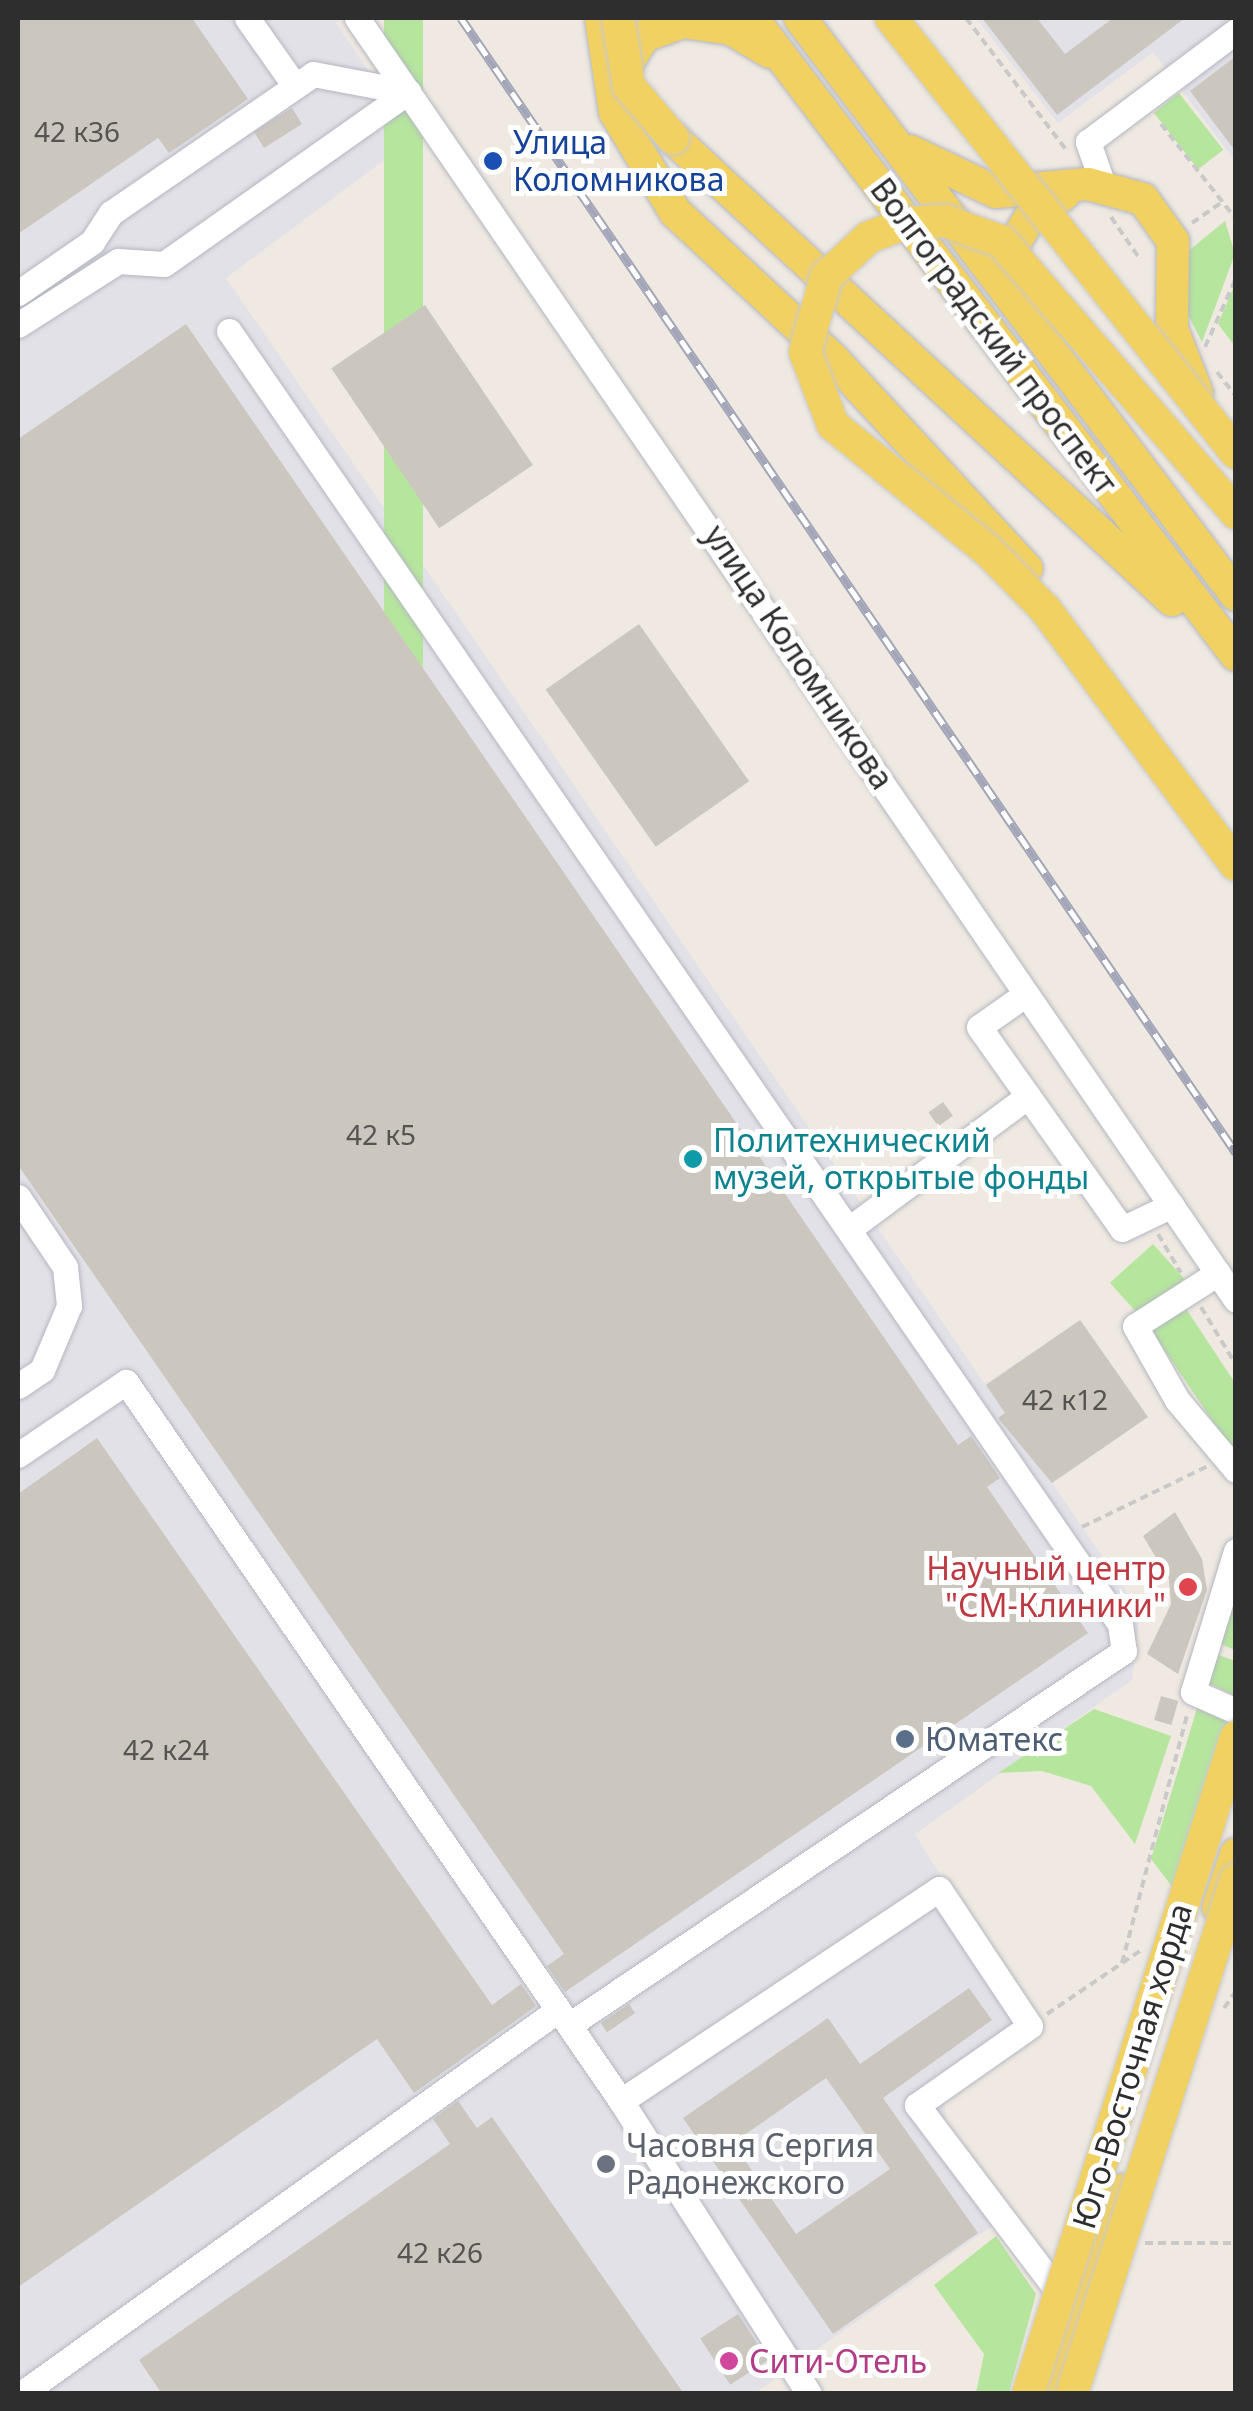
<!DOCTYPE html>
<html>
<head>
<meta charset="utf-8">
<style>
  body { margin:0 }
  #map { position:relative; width:1253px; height:2411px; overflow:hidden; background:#efe9e1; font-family:"Noto Sans",sans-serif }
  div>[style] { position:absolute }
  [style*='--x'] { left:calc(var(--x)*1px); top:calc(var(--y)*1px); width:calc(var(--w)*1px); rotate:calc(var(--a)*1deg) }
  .industrial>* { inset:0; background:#e3e1e8 }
  .green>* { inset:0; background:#b6e59e; transform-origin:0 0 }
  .building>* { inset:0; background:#cbc7bf; transform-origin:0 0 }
  .path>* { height:4px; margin-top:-2px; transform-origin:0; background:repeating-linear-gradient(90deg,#c9c9c9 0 8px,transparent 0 13px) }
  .roads { filter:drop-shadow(0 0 2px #b4b7c1) drop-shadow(0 0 2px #b4b7c1) }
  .minor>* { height:25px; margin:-12.5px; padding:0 12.5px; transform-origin:12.5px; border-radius:12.5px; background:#fff }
  .major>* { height:32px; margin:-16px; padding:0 16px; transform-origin:16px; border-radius:16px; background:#f2d163 }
  .rail>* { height:9px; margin-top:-4.5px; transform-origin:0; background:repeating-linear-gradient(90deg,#fff 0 15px,#a3a6b8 0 30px); box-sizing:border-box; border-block:2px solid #a3a6b8 }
  .bridges { filter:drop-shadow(0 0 2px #c9c9c9) drop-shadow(0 0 2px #c9c9c9) }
  .major-bridge>* { height:32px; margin:-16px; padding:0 16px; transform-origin:16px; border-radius:16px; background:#f2d163 }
  .dots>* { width:28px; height:28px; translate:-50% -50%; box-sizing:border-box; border:5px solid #fff; border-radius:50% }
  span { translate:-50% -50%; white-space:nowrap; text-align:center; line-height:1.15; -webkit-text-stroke:10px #fff; paint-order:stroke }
  .number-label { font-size:28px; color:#555452 }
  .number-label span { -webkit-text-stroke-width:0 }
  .transit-label { font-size:32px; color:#164399 }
  .left { translate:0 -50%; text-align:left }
  .street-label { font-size:32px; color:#2e2e2e }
  .culture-label { font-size:32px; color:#0d838f }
  .health-label { font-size:32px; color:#be3a42 }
  .right { translate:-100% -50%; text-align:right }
  .service-label { font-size:32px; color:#4e5e75 }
  .worship-label { font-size:32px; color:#5b616d }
  .hotel-label { font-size:32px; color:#b23c85 }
  .frame { position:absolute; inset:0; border:20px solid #2e2e2e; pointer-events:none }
</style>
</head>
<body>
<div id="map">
  <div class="industrial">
    <i style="clip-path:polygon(18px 18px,343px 18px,336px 23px,414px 138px,226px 278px,985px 1384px,1081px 1320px,1148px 1417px,1052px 1483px,1140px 1611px,1132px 1680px,915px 1834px,1035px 2030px,943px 2088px,947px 2129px,998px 2222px,755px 2393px,18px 2393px)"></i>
    <i style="clip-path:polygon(976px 18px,1235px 18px,1235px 161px,1153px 52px,1058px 123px)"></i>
  </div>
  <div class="green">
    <i style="left:384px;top:18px;width:39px;height:1508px"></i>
    <i style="left:1179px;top:93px;width:72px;height:32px;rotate:52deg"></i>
    <i style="clip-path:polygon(1225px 221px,1235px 254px,1202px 342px,1184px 307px,1187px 252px)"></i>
    <i style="clip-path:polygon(1235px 284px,1236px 344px,1234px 345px,1218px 324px)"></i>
    <i style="left:1153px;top:1244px;width:47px;height:58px;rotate:48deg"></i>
    <i style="clip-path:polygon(1183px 1304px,1235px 1383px,1235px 1454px,1151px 1330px)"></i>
    <i style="clip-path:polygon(1235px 1579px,1235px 1650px,1216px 1642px)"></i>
    <i style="clip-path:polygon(1213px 1653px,1235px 1661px,1235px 1696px,1203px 1680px)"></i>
    <i style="clip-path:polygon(1199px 1702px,1233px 1718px,1174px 1889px,1151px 1859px)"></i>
    <i style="clip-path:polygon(1094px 1709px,1171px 1736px,1135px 1844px,1091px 1786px,1042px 1771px,998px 1773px)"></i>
    <i style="clip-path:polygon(996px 2236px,1036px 2294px,1009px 2393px,976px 2393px,984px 2354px,934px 2285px)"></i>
  </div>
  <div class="building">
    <i style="clip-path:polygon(18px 18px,192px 18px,248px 99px,169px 153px,158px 138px,18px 234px)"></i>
    <i style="clip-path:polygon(982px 18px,1037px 18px,1065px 54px,1113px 18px,1185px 18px,1057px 115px)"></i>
    <i style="clip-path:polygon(1236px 56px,1236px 152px,1190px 91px)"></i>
    <i style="left:292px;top:108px;width:19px;height:45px;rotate:58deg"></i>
    <i style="left:425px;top:305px;width:193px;height:113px;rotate:56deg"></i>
    <i style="clip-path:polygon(186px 324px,958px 1445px,971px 1436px,1000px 1478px,987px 1487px,1088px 1633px,565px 1992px,547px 1966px,564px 1954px,18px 1165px,18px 439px)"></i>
    <i style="left:639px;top:624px;width:192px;height:114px;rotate:55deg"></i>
    <i style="left:943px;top:1102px;width:17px;height:18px;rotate:54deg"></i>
    <i style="clip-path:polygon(1080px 1320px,1148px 1417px,1052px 1483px,998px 1418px,1005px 1413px,986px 1385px)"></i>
    <i style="clip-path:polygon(97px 1438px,492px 2005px,521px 1984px,536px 2006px,414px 2093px,377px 2039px,18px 2287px,18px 1494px)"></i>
    <i style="clip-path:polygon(1175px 1512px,1202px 1559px,1207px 1590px,1178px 1674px,1147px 1654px,1171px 1604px,1169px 1579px,1143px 1536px)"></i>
    <i style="left:1161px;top:1696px;width:18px;height:25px;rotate:16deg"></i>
    <i style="clip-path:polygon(evenodd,969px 1988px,992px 2020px,883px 2098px,978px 2233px,833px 2334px,683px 2118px,828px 2018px,860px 2064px,969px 1988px,826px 2078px,890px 2169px,796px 2234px,733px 2143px,826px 2078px)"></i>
    <i style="left:629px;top:2004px;width:11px;height:34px;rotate:56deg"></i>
    <i style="clip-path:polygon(458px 2101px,477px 2128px,492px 2117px,684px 2394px,162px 2394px,139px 2360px,450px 2144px,433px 2119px)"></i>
    <i style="left:609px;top:2152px;width:17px;height:18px;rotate:57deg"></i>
    <i style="left:738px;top:2314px;width:55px;height:45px;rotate:57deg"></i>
  </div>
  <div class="path">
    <i style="--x:966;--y:18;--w:167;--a:52.8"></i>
    <i style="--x:1161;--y:124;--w:121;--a:51.7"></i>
    <i style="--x:1111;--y:217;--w:51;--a:55.4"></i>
    <i style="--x:1192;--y:223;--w:37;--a:-35"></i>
    <i style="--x:1205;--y:347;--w:76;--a:-65.8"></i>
    <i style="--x:1217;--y:372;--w:31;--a:52"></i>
    <i style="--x:1158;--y:1234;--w:45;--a:59.5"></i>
    <i style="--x:1201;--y:1307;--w:68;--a:58.9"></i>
    <i style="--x:1082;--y:1527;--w:140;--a:-25.8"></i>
    <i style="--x:1122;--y:1963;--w:260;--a:-75.3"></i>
    <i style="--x:1224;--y:2008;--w:21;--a:-55"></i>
    <i style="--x:1047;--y:2014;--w:116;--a:-34.1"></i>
    <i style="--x:1145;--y:2243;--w:91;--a:0"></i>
  </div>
  <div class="roads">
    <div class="minor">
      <i style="--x:247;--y:18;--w:83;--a:54.8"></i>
      <i style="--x:357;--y:18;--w:1554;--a:55.56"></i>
      <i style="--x:1103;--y:185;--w:46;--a:-109.2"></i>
      <i style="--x:1088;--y:142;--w:185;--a:-36.9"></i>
      <i style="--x:18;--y:293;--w:90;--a:-34.6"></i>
      <i style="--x:92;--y:242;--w:35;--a:-57"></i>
      <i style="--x:111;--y:213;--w:245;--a:-34.5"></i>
      <i style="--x:313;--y:74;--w:97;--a:10.7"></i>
      <i style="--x:18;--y:325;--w:119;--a:-32.6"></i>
      <i style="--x:118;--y:261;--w:46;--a:3.7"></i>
      <i style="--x:164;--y:264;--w:299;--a:-35.2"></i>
      <i style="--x:229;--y:331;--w:1570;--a:55.43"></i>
      <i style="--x:1120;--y:1624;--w:27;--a:82"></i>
      <i style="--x:1124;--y:1651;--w:669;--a:146.02"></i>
      <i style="--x:1026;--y:994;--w:57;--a:144.9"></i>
      <i style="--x:979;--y:1027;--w:247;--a:54.7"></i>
      <i style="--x:1122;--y:1229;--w:55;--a:-25.6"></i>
      <i style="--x:18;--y:1197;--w:84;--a:56.1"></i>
      <i style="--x:65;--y:1267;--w:39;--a:84"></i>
      <i style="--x:69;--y:1306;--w:69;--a:112.9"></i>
      <i style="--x:42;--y:1370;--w:29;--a:146"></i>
      <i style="--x:849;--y:1229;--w:223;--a:-36.6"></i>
      <i style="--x:1218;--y:1273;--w:98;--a:147.4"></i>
      <i style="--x:1135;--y:1326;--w:85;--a:60.4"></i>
      <i style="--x:1177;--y:1400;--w:92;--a:49.9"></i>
      <i style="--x:18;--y:1455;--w:130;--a:-34.1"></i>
      <i style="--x:126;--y:1382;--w:873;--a:55.45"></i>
      <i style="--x:621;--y:2101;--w:348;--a:57.3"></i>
      <i style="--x:1236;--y:1551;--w:147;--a:107"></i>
      <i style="--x:1193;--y:1692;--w:47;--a:23.8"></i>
      <i style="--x:621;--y:2101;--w:382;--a:-33.7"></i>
      <i style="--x:939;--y:1889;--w:164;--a:56.4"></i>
      <i style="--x:1030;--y:2026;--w:138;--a:145"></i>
      <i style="--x:917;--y:2105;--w:251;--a:52.9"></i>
      <i style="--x:21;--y:2394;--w:660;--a:-35.57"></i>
    </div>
    <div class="major">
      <i style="--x:601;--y:18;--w:95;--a:81.5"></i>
      <i style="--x:615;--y:112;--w:117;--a:59"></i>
      <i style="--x:675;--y:212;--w:217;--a:42.9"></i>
      <i style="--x:834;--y:360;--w:284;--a:47.3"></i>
      <i style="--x:752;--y:18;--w:800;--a:52.77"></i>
      <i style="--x:800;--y:18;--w:723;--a:52.92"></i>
      <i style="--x:619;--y:77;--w:48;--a:-58.6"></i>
      <i style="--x:644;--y:36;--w:41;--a:-19.7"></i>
      <i style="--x:683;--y:22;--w:49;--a:8.3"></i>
      <i style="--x:731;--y:29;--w:45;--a:30.5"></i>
      <i style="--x:673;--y:138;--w:680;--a:42.8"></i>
      <i style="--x:910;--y:151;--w:95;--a:25.5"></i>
      <i style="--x:996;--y:192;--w:92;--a:-5"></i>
      <i style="--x:1088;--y:184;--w:57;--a:15.3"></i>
      <i style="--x:1143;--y:199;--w:52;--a:54.5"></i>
      <i style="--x:1173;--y:241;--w:88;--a:90.7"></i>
      <i style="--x:1172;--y:329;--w:69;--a:68.7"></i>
      <i style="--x:1013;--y:277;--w:33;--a:-88"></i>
      <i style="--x:1014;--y:244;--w:29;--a:-59"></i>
      <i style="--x:1029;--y:219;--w:43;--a:-35.5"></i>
      <i style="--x:1218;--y:1907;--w:56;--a:-71.2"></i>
      <i style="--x:1050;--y:2394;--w:216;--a:-70.8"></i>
    </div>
  </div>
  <div class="rail">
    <i style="--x:461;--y:18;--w:1374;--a:55.67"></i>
  </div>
  <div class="bridges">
    <div class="major-bridge">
      <i style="--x:618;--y:18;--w:69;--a:80.8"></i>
      <i style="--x:629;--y:86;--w:68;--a:49.8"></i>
      <i style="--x:891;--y:18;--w:555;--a:51.58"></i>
      <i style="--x:1236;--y:513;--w:359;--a:-130.8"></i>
      <i style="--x:1001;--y:241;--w:59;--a:-160.3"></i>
      <i style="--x:945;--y:221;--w:39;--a:177"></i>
      <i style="--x:906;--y:223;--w:40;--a:159"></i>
      <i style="--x:869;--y:237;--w:59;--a:137.1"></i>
      <i style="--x:826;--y:277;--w:78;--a:105.6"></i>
      <i style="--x:805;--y:352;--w:78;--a:69"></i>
      <i style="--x:833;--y:425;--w:198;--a:39.1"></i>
      <i style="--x:987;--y:550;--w:83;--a:45.5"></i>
      <i style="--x:1045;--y:609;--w:319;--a:53.3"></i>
      <i style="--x:1028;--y:2394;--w:689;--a:-72.43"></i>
      <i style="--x:1072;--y:2394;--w:540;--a:-72.3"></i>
    </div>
  </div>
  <div class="dots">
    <i style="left:493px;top:161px;background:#1a4fb4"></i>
    <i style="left:693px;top:1159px;background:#0f9aa8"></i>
    <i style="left:1188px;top:1587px;background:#e0444e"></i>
    <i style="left:905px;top:1739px;background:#5c6f8a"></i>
    <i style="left:606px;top:2164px;background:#6b7280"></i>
    <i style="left:729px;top:2361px;background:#d1479c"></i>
  </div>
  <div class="number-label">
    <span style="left:77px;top:131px">42 к36</span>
    <span style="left:381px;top:1134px">42 к5</span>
    <span style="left:1065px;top:1399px">42 к12</span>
    <span style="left:166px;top:1749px">42 к24</span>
    <span style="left:440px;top:2252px">42 к26</span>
  </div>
  <div class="transit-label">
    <span class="left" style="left:513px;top:161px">Улица<br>Коломникова</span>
  </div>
  <div class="street-label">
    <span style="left:994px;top:336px;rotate:53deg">Волгоградский проспект</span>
    <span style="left:799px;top:657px;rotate:56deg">улица Коломникова</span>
    <span style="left:1132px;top:2066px;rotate:-73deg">Юго-Восточная хорда</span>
  </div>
  <div class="culture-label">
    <span class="left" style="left:713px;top:1159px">Политехнический<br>музей, открытые фонды</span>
  </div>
  <div class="health-label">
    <span class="right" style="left:1166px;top:1587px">Научный центр<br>"СМ-Клиники"</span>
  </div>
  <div class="service-label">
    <span class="left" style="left:925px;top:1739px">Юматекс</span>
  </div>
  <div class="worship-label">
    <span class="left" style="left:626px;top:2164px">Часовня Сергия<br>Радонежского</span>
  </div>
  <div class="hotel-label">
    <span class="left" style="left:749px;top:2361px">Сити-Отель</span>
  </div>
  <div class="frame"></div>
</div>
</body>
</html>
